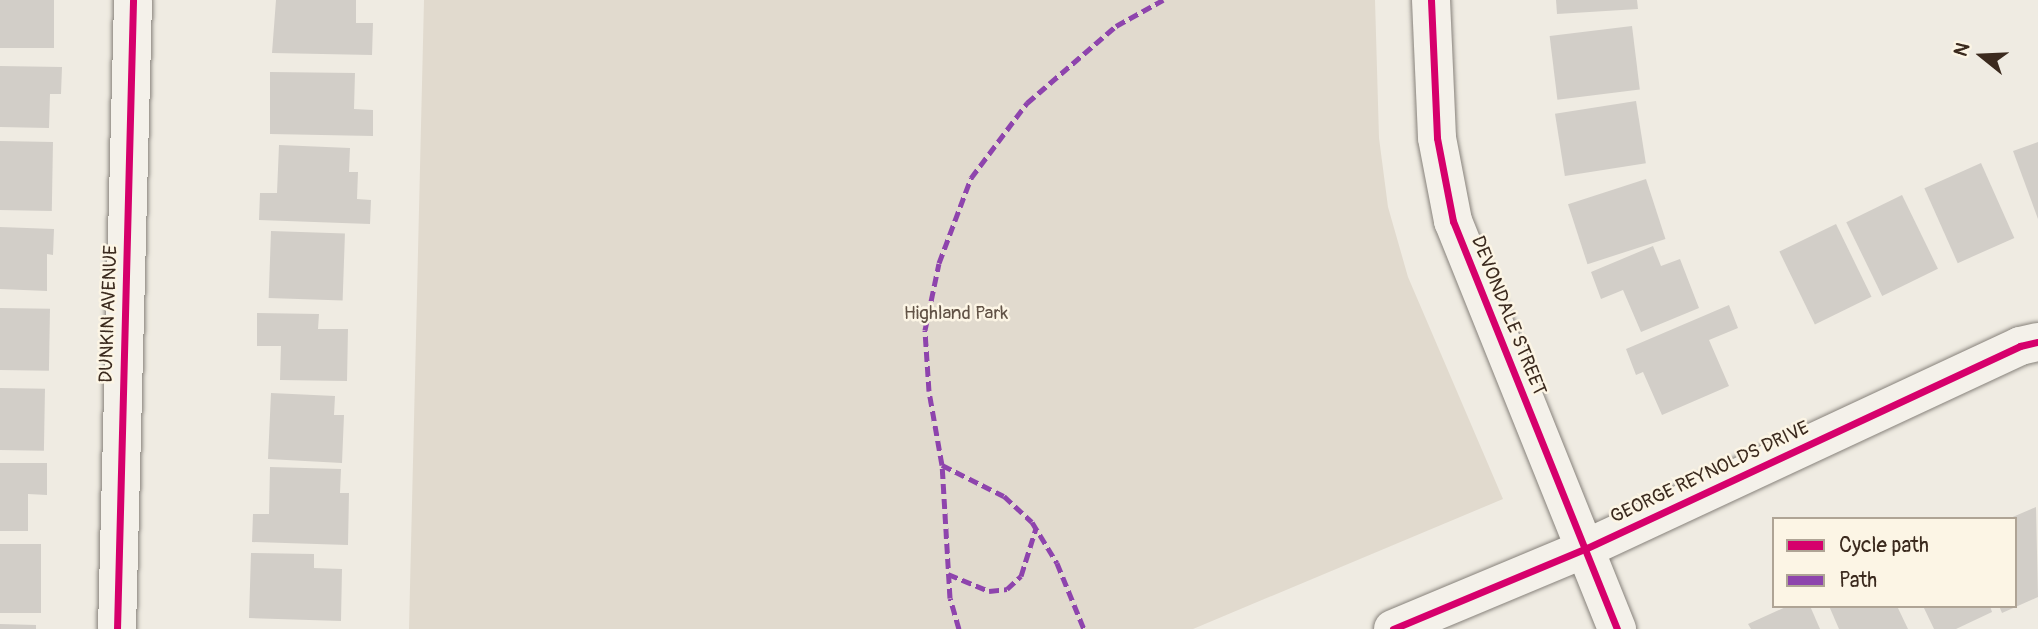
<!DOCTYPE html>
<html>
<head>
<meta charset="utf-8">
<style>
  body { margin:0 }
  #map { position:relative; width:2038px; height:629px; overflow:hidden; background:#efebe2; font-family:Pangolin,sans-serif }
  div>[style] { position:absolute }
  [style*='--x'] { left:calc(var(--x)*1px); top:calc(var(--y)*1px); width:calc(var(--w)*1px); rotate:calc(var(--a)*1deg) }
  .green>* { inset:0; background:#e1dace }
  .building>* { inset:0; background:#d2cec8; transform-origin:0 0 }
  .roads { filter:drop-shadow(0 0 2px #87827b) drop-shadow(0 0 2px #87827b) }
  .minor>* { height:38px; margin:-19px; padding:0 19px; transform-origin:19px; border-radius:19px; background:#f4f1ea }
  .quiet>* { height:5px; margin-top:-2.5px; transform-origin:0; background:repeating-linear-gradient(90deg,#8e44ad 0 10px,transparent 0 15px) }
  .cycleway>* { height:7px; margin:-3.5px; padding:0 3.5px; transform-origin:3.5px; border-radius:3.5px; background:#d6006c }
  span { translate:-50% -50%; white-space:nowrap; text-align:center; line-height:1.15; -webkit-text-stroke:5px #fcf5e5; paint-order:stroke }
  .street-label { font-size:19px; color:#3b2a1e }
  .park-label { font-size:19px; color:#625346 }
  .legend { position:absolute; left:1772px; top:517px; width:245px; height:91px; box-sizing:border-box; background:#fcf5e5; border:2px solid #afa495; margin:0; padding:9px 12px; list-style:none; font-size:21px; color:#3b2a1e }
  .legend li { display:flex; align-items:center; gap:14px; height:35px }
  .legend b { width:35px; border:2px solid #afa495 }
  .north { position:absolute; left:1947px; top:21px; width:70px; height:70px; -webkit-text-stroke:5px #fcf5e5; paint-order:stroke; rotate:288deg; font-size:19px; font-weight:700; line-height:28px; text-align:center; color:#3b2a1e }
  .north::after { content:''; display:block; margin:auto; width:24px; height:32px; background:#3b2a1e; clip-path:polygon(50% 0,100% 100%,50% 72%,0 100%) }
</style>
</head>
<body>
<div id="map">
  <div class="green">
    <i style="clip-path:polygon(424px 0,1375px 0,1379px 138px,1388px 207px,1408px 277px,1503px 499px,1193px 629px,409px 629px)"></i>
  </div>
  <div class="building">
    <i style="left:0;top:0;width:54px;height:48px"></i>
    <i style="clip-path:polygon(276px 0,356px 0,356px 23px,373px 23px,372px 55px,272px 53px)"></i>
    <i style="clip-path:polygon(1556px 0,1637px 0,1638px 9px,1557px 14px)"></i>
    <i style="left:1632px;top:26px;width:64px;height:83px;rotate:83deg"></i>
    <i style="clip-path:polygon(0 66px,62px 67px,61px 94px,50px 94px,49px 128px,0 127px)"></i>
    <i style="clip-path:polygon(270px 72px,355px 73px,354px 109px,373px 110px,373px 136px,270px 134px)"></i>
    <i style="left:1636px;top:101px;width:63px;height:82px;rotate:81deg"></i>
    <i style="left:0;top:141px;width:53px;height:69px;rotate:1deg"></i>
    <i style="clip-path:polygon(2038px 142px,2038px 219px,2013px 151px)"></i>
    <i style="clip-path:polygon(279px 145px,350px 148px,349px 172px,358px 172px,357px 199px,371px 200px,370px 224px,259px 220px,260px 193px,277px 193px)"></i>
    <i style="left:1981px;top:163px;width:82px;height:62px;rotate:66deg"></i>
    <i style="left:1646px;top:179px;width:63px;height:82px;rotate:72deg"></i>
    <i style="left:1902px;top:195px;width:82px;height:62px;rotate:64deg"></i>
    <i style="left:1836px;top:224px;width:81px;height:63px;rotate:64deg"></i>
    <i style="clip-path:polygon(0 227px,54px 229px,53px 255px,47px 254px,47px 291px,0 289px)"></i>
    <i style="left:271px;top:231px;width:74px;height:67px;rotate:2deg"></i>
    <i style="clip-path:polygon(1653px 246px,1661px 266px,1680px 259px,1699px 308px,1641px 332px,1623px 290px,1601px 299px,1591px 272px)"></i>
    <i style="clip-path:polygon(1729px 305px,1738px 328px,1709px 340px,1729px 386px,1662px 415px,1643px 372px,1636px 375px,1626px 349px)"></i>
    <i style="left:0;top:308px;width:50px;height:62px;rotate:1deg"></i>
    <i style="clip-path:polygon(257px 313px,319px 314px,318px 329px,348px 329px,347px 381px,280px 380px,281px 346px,257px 346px)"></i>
    <i style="left:0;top:388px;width:45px;height:62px;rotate:1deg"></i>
    <i style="clip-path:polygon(271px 393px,335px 396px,334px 415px,344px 415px,342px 463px,268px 459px)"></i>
    <i style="clip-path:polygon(0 463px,47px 463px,47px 495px,28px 494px,28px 531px,0 531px)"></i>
    <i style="clip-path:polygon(270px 467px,341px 469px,340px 493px,349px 493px,348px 545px,252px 542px,253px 514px,269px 514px)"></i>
    <i style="clip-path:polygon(2036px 507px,2038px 597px,2002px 613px,1999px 606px,2015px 606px,2015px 519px,2008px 519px)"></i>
    <i style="left:0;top:544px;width:41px;height:69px"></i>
    <i style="clip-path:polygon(251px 553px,314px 554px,314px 568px,342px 569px,341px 621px,249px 618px)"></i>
    <i style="clip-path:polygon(1788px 606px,1810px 606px,1820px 629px,1751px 629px,1748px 624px)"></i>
    <i style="clip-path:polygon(1829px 606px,1897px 606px,1908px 629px,1839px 629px)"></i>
    <i style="clip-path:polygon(1923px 606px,1990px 606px,1992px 612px,1956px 629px,1934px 629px)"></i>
    <i style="clip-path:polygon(0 624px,36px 625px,36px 629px,0 629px)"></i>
  </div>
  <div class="roads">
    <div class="minor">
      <i style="--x:1431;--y:0;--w:138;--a:87.5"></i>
      <i style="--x:1437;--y:138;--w:85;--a:79.1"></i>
      <i style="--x:1453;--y:221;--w:440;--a:68.1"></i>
      <i style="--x:117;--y:629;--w:629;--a:-88.54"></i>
      <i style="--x:1393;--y:629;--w:210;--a:-22.7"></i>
      <i style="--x:1587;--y:548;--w:478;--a:-25"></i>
      <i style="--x:2020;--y:346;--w:18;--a:-13"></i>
    </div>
  </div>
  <div class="quiet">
    <i style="--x:942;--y:465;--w:69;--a:26.6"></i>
    <i style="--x:1004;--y:496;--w:38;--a:43"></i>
    <i style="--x:1032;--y:522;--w:48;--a:58.6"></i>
    <i style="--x:1057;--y:563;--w:71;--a:67.8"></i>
    <i style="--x:948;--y:574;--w:44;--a:22.5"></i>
    <i style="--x:989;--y:591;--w:18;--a:-6"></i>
    <i style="--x:1007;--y:589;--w:19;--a:-43"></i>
    <i style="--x:1021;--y:576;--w:50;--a:-72.6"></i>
    <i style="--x:959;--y:629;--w:32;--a:-106"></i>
    <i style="--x:950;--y:598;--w:133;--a:-93.4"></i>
    <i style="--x:942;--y:465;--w:75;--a:-100"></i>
    <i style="--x:929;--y:391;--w:61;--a:-93.8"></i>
    <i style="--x:925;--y:330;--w:68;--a:-78.2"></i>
    <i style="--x:939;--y:263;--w:91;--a:-69.4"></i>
    <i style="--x:971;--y:178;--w:94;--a:-53.3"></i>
    <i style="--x:1027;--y:103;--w:118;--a:-40.9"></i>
    <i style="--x:1116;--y:26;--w:54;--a:-29"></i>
  </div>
  <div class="cycleway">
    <i style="--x:1431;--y:0;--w:138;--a:87.5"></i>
    <i style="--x:1437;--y:138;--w:85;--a:79.1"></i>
    <i style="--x:1453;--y:221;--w:440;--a:68.1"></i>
    <i style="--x:117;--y:629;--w:629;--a:-88.54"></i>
    <i style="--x:1393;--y:629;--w:210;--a:-22.7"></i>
    <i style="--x:1587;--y:548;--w:478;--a:-25"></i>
    <i style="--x:2020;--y:346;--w:18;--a:-13"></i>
  </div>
  <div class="street-label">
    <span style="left:109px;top:314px;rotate:-88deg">DUNKIN AVENUE</span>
    <span style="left:1508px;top:316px;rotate:68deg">DEVONDALE STREET</span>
    <span style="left:1710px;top:473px;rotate:-25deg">GEORGE REYNOLDS DRIVE</span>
  </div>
  <div class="park-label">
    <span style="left:956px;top:314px">Highland Park</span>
  </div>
  <ul class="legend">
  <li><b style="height:9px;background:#d6006c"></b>Cycle path</li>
  <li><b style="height:9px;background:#8e44ad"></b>Path</li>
  </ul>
  <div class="north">N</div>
</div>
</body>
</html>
